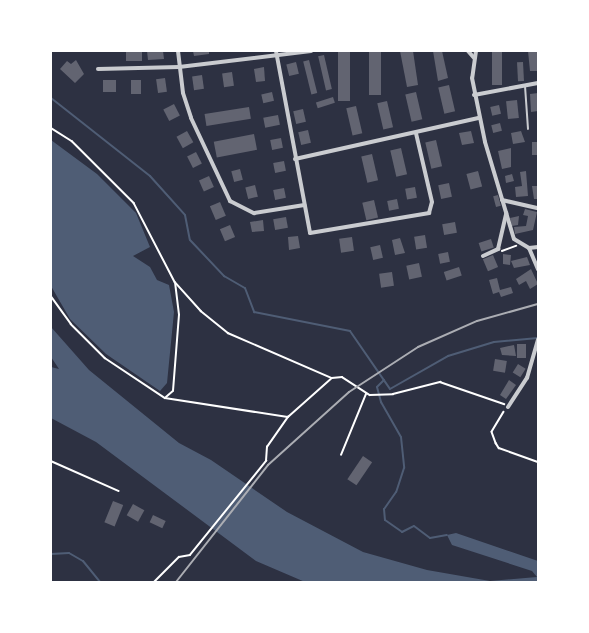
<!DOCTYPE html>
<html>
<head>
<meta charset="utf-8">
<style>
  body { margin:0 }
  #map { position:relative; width:589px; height:633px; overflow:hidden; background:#2d3142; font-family:"IBM Plex Serif",serif }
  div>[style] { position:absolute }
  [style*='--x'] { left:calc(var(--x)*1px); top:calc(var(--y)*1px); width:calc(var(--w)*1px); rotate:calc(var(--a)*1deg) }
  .water>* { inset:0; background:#4f5d75 }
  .stream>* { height:2px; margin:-1px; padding:0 1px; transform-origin:1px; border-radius:1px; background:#4f5d75 }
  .building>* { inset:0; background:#626471; transform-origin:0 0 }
  .path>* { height:1.5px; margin:-0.75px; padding:0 0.75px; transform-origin:0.75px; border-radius:0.75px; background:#fff }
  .service>* { height:2px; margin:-1px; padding:0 1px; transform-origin:1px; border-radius:1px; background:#caccd0 }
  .minor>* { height:4px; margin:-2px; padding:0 2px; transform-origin:2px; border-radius:2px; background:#caccd0 }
  .rail>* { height:2px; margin:-1px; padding:0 1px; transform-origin:1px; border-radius:1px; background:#abadb3 }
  span { translate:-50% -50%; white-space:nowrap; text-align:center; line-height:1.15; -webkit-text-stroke:4.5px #fff; paint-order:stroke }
  .frame { position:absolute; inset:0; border:52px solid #fff; pointer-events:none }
</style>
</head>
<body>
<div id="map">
  <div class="water">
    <i style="clip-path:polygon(51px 140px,97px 174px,136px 213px,150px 247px,133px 256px,150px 267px,157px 280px,169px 285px,174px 312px,167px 383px,160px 391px,106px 354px,70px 319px,51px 286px)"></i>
    <i style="clip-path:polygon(51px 327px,89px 370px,179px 443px,211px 460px,287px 512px,363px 552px,427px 570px,490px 581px,537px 577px,532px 571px,452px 545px,447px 535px,456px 533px,538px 561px,538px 582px,305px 582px,256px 561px,96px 442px,51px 418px,51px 367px,59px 369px,51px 357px)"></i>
  </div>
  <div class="stream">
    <i style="--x:51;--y:98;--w:126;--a:38.2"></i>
    <i style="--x:150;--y:176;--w:52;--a:48.1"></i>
    <i style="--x:185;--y:215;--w:25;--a:79"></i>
    <i style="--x:190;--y:240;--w:50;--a:46.6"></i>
    <i style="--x:224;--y:276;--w:24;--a:30"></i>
    <i style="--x:245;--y:288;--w:26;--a:69"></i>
    <i style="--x:254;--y:312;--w:98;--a:11.2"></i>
    <i style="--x:350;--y:331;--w:70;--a:55.4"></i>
    <i style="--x:390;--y:389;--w:67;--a:-29.6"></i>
    <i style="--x:448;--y:356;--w:48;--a:-16.9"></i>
    <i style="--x:494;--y:342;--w:44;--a:-5.2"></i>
    <i style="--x:384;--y:380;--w:10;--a:135"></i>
    <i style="--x:377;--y:387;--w:16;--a:75"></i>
    <i style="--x:381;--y:402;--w:40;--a:60.3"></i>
    <i style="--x:401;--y:437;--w:31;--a:84"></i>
    <i style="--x:404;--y:468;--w:25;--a:108"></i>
    <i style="--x:396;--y:492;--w:21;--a:125"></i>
    <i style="--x:384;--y:509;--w:11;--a:85"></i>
    <i style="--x:385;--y:520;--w:21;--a:35"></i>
    <i style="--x:402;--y:532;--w:13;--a:-27"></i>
    <i style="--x:414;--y:526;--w:20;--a:37"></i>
    <i style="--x:430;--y:538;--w:17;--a:-10"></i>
    <i style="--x:51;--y:554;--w:18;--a:-3"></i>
    <i style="--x:69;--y:553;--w:16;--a:30"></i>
    <i style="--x:83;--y:561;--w:27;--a:51"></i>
  </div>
  <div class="building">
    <i style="left:126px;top:51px;width:16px;height:10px"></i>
    <i style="clip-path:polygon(147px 51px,163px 51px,164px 59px,148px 60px)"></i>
    <i style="clip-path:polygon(193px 51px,209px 51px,209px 54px,194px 56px)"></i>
    <i style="left:338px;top:51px;width:12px;height:50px"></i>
    <i style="left:369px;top:51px;width:12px;height:44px"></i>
    <i style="clip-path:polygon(400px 51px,413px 51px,418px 85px,407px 87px)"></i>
    <i style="clip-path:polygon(433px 51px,442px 51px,448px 78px,438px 81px)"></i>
    <i style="left:492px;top:51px;width:10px;height:34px"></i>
    <i style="clip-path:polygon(528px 51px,538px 51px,538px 71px,530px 71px)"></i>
    <i style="left:324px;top:55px;width:35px;height:6px;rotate:77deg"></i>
    <i style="clip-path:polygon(76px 60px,84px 74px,75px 83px,60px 69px,67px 61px,71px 64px)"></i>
    <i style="left:309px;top:60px;width:34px;height:6px;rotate:76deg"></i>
    <i style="left:296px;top:62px;width:12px;height:10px;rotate:76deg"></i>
    <i style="left:523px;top:62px;width:19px;height:6px;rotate:87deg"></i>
    <i style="clip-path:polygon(264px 67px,265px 81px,256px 82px,254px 69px)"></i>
    <i style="left:232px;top:72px;width:14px;height:10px;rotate:82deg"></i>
    <i style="left:202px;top:75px;width:14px;height:10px;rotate:82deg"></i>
    <i style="left:165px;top:78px;width:14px;height:9px;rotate:82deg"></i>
    <i style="left:103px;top:80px;width:13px;height:12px"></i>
    <i style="left:131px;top:80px;width:10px;height:14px"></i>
    <i style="left:449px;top:85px;width:27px;height:11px;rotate:77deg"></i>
    <i style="left:272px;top:92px;width:9px;height:11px;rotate:77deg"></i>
    <i style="left:416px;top:92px;width:28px;height:11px;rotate:77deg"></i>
    <i style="clip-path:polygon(538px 93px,538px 111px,531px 112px,530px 94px)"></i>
    <i style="left:333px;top:97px;width:6px;height:18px;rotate:72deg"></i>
    <i style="left:517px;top:100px;width:18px;height:11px;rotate:84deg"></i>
    <i style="left:387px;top:101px;width:27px;height:10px;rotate:77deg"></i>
    <i style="left:174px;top:104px;width:13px;height:12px;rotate:63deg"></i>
    <i style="left:499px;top:105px;width:9px;height:9px;rotate:77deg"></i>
    <i style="left:356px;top:106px;width:28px;height:10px;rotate:77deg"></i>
    <i style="left:249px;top:107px;width:12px;height:45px;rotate:81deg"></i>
    <i style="left:303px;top:109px;width:13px;height:10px;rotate:77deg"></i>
    <i style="left:278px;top:115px;width:10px;height:15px;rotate:79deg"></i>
    <i style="left:500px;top:123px;width:8px;height:9px;rotate:76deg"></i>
    <i style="left:308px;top:130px;width:13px;height:10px;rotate:77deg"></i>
    <i style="left:187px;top:131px;width:13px;height:12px;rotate:61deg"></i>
    <i style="clip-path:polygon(471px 131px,474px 143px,462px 145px,459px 133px)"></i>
    <i style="clip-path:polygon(521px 131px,525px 142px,513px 144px,511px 133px)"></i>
    <i style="left:254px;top:134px;width:16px;height:41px;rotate:79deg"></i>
    <i style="left:281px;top:138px;width:10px;height:11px;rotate:79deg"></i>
    <i style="left:436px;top:140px;width:27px;height:11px;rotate:77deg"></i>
    <i style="left:538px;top:142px;width:13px;height:6px;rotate:90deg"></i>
    <i style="left:401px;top:148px;width:27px;height:11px;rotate:77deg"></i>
    <i style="clip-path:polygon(511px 148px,511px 167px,502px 169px,498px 151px)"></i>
    <i style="left:196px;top:152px;width:13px;height:10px;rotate:63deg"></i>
    <i style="left:372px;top:154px;width:27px;height:11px;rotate:77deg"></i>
    <i style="left:284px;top:161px;width:10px;height:11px;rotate:79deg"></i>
    <i style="left:240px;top:169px;width:11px;height:9px;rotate:75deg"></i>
    <i style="left:478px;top:171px;width:16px;height:12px;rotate:75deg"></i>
    <i style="clip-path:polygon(526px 171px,528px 196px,516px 197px,515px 187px,522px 186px,520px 172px)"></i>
    <i style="clip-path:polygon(512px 174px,514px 181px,506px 183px,505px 176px)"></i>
    <i style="left:209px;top:176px;width:12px;height:11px;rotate:66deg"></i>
    <i style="left:449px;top:183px;width:14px;height:11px;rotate:78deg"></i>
    <i style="left:255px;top:185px;width:12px;height:10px;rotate:76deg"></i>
    <i style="clip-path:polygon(532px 186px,538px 186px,538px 199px,534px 199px)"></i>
    <i style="left:415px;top:187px;width:11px;height:10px;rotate:80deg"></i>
    <i style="left:284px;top:188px;width:10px;height:11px;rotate:79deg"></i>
    <i style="left:498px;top:195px;width:11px;height:5px;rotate:75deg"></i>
    <i style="left:397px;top:199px;width:10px;height:10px;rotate:79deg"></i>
    <i style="left:374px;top:200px;width:18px;height:12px;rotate:77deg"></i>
    <i style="left:220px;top:202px;width:15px;height:11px;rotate:67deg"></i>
    <i style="clip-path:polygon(525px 209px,537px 212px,533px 230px,515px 234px,514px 227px,526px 226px,528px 216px,523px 215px)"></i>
    <i style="clip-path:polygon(519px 216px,518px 225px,512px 226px,510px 218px)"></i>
    <i style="left:286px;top:217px;width:11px;height:13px;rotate:80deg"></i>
    <i style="clip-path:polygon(263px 220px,264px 231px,252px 232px,250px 222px)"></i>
    <i style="left:455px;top:222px;width:11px;height:13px;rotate:80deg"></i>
    <i style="left:230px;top:225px;width:13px;height:11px;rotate:67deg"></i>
    <i style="left:425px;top:235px;width:13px;height:11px;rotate:81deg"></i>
    <i style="clip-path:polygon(298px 236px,300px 248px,289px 250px,288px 237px)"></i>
    <i style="left:352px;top:237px;width:14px;height:13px;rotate:82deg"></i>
    <i style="clip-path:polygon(400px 238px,405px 253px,395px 255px,392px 240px)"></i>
    <i style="left:491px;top:239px;width:9px;height:13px;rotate:72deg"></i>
    <i style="left:380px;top:245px;width:13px;height:10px;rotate:77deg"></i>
    <i style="left:448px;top:252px;width:10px;height:10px;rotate:79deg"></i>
    <i style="clip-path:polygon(503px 254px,511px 255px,510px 265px,503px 264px)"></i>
    <i style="left:493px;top:255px;width:13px;height:11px;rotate:67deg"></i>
    <i style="clip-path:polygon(527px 257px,530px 265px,514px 268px,511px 261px)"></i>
    <i style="left:419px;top:263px;width:14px;height:13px;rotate:78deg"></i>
    <i style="left:459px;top:267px;width:9px;height:16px;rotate:72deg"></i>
    <i style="clip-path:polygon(531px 269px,538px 284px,530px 289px,526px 281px,519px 285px,516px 279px)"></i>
    <i style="left:392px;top:272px;width:14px;height:13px;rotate:82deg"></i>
    <i style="clip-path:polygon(497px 278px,500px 290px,511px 287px,513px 293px,501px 297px,499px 292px,493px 294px,489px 280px)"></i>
    <i style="left:517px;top:344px;width:9px;height:14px"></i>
    <i style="clip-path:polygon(514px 345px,516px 356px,502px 355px,500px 348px)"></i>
    <i style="left:495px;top:359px;width:12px;height:12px;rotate:9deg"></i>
    <i style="left:518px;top:364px;width:9px;height:10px;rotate:32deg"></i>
    <i style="clip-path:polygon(509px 380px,516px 385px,506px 399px,500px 395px)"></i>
    <i style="left:363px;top:456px;width:11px;height:28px;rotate:34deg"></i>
    <i style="left:113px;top:501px;width:11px;height:23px;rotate:22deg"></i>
    <i style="left:133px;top:504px;width:13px;height:13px;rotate:29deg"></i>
    <i style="left:153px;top:515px;width:14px;height:8px;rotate:25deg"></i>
  </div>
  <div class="path">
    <i style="--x:51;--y:128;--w:25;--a:32"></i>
    <i style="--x:72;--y:141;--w:88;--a:45"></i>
    <i style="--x:134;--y:203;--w:89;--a:62.6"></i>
    <i style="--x:175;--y:282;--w:39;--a:48"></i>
    <i style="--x:201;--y:311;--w:35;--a:39"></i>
    <i style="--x:228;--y:333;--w:113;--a:23.4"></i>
    <i style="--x:332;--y:378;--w:10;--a:-6"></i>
    <i style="--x:342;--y:377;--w:33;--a:33"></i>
    <i style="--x:370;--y:395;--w:23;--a:-2"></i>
    <i style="--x:393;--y:394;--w:49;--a:-14.3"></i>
    <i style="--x:440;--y:382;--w:68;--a:19"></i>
    <i style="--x:502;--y:251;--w:15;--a:-20"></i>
    <i style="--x:51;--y:296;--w:34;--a:54"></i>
    <i style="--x:71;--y:324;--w:48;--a:45"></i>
    <i style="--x:105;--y:358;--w:72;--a:33.7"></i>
    <i style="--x:165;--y:398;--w:124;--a:8.8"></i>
    <i style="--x:166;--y:397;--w:9;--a:-41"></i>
    <i style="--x:173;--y:391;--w:76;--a:-85.5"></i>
    <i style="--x:179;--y:315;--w:32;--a:-97"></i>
    <i style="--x:504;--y:412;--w:23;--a:121"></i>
    <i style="--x:492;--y:432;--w:12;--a:70"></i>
    <i style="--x:496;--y:443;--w:6;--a:59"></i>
    <i style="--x:499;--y:448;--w:41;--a:19.7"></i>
    <i style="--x:341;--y:455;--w:66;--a:-67.7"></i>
    <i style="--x:51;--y:461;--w:74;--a:23.8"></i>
    <i style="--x:154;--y:582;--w:35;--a:-45"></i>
    <i style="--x:179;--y:557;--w:11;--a:-10"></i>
    <i style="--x:190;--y:555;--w:121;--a:-51"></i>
    <i style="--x:266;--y:461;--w:14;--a:-86"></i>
    <i style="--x:267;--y:447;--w:37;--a:-55"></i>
    <i style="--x:288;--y:417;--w:57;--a:-41.5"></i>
  </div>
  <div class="service">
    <i style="--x:525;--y:86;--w:43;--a:86"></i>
  </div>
  <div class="minor">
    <i style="--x:178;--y:51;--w:42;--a:83.2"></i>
    <i style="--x:183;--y:93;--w:26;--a:72"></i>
    <i style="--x:191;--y:118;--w:92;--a:64.8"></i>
    <i style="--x:230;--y:201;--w:27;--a:27"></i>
    <i style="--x:254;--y:213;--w:51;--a:-9.1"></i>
    <i style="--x:276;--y:51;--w:185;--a:79.4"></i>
    <i style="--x:310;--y:233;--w:121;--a:-9.5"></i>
    <i style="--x:429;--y:213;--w:11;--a:-75"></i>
    <i style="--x:432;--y:202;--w:71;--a:-103.1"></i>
    <i style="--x:468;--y:51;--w:9;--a:49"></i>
    <i style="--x:476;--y:51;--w:27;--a:98"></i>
    <i style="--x:472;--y:78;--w:65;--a:78.5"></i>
    <i style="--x:485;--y:142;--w:101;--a:73.4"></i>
    <i style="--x:514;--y:239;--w:17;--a:31"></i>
    <i style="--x:529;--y:248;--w:23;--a:67"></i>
    <i style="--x:98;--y:69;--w:81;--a:-1.4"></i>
    <i style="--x:179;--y:67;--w:133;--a:-6.9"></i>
    <i style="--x:474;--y:95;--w:65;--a:-10.6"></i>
    <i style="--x:295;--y:159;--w:189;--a:-12.6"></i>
    <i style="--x:502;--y:200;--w:37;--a:13"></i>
    <i style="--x:529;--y:248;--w:9;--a:-6"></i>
    <i style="--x:483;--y:256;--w:17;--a:-25"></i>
    <i style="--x:498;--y:249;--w:37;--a:-77"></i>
    <i style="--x:508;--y:407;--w:35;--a:-57"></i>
    <i style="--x:527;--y:378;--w:40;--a:-74"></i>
  </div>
  <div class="rail">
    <i style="--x:176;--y:582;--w:149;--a:-51.8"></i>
    <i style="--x:268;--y:465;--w:109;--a:-42"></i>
    <i style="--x:349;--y:392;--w:82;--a:-33.1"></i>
    <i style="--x:418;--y:347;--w:64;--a:-23.8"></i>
    <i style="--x:477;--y:321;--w:63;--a:-15.6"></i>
  </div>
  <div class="frame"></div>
</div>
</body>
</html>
